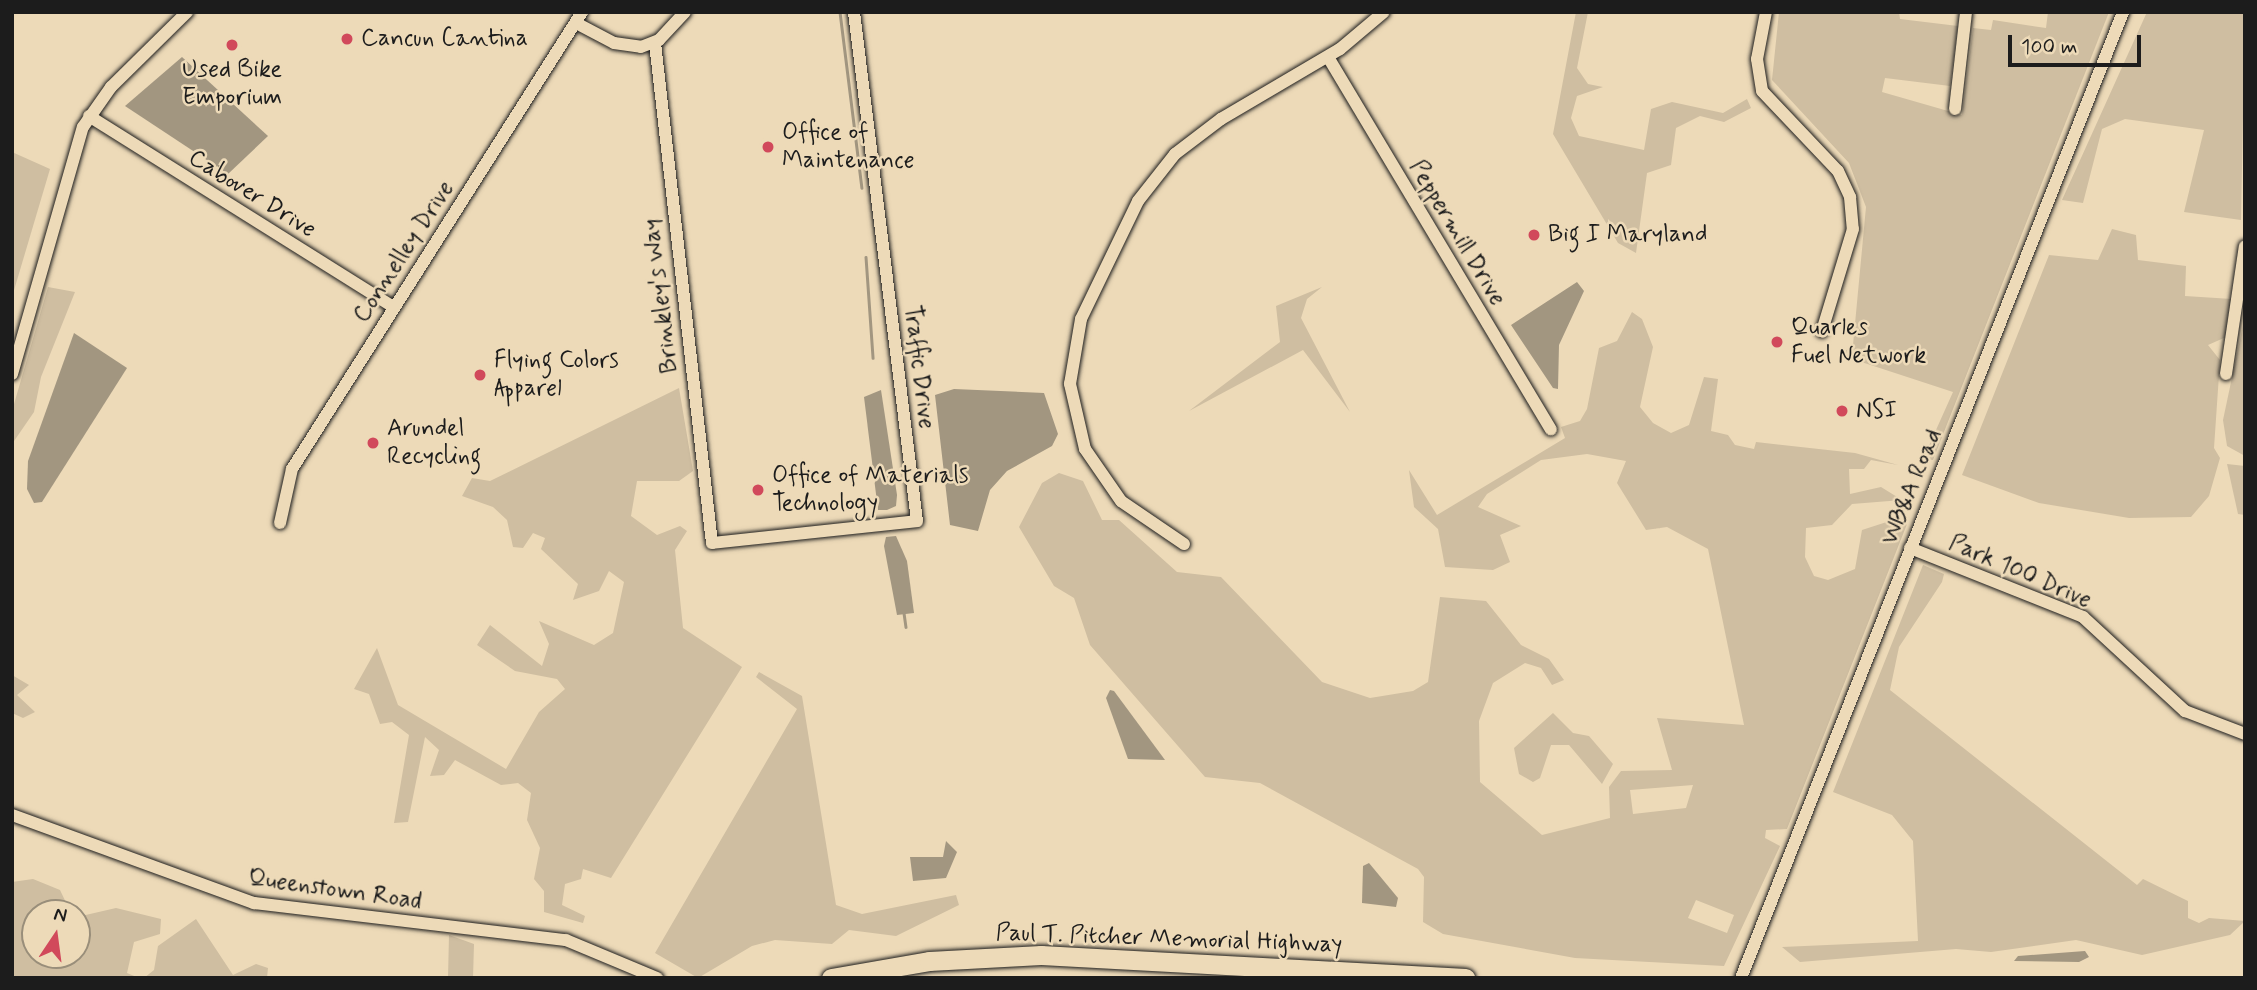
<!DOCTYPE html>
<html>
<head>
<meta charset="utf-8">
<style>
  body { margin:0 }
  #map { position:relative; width:2257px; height:990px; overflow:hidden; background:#eddab8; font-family:Mynerve,sans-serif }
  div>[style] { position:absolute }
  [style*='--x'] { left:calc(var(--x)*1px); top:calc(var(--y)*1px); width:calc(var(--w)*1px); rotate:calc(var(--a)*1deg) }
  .green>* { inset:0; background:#cfbea1 }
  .water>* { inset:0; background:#a29680 }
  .stream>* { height:2.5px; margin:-1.25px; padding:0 1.25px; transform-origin:1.25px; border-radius:1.25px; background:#a29680 }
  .roads { filter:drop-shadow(0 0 2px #1c1c1c) drop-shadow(0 0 2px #1c1c1c) }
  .minor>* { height:12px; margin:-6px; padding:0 6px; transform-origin:6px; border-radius:6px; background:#eddab8 }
  .highway>* { height:19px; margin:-9.5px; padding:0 9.5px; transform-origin:9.5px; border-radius:9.5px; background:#eddab8 }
  .dots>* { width:19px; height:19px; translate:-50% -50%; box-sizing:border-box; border:4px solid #eddab8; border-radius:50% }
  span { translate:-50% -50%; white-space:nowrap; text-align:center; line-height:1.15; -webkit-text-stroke:5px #eddab8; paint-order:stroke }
  .poi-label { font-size:24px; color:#1c1c1c }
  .left { translate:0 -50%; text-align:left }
  .street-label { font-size:24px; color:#1c1c1c }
  .frame { position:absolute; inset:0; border:14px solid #1c1c1c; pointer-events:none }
  .north { position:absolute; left:21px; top:899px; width:70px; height:70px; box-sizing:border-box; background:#eddab8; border:2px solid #998e7a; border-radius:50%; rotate:13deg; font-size:19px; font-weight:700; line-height:28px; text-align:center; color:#1c1c1c }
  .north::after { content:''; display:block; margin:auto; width:24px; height:32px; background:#d1495b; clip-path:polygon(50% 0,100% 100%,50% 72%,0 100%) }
  .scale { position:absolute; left:2008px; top:35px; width:133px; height:32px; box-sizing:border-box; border:4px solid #1c1c1c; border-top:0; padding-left:9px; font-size:21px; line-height:24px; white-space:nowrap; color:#1c1c1c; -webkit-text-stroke:5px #eddab8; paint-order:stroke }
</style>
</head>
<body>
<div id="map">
  <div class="green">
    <i style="clip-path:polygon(1576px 12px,1588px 12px,1577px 68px,1588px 84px,1603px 87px,1577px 96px,1571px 118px,1579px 136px,1644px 150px,1651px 109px,1672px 102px,1723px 113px,1747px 99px,1751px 108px,1724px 122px,1700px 116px,1676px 128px,1671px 165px,1647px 173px,1636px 253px,1618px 243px,1553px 134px)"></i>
    <i style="clip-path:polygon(1779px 12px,1899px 12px,1900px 19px,1958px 26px,1950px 86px,1885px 78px,1882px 92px,1962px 115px,1973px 28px,1991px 30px,1993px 20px,2046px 28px,2048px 12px,2109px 12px,1933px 460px,1923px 459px,1953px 392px,1840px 355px,1853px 345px,1866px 207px,1849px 163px,1772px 80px)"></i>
    <i style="clip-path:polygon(2147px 12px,2245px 12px,2241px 220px,2184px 212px,2204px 130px,2125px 119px,2102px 129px,2083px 203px,2062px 200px)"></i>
    <i style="clip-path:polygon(12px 152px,50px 169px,12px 297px)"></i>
    <i style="clip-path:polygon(2112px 229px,2136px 235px,2138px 260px,2186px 266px,2185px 296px,2232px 299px,2226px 337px,2208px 345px,2220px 360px,2214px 448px,2220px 458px,2209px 496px,2191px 517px,2129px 518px,2039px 503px,1962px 475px,2049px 255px,2098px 260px)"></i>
    <i style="clip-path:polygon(48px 287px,75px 292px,41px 377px,34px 412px,12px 444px,12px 411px)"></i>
    <i style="clip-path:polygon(1322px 287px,1307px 299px,1301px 318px,1350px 412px,1303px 350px,1189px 411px,1280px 342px,1276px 306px)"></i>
    <i style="clip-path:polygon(evenodd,1632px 312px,1642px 319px,1653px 347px,1640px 407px,1653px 423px,1671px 433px,1689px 425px,1704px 377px,1718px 379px,1711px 431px,1728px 435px,1735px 445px,1754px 449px,1756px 442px,1855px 453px,1898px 465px,1871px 460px,1864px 469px,1849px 469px,1850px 494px,1881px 487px,1902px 500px,1852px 504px,1832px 525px,1806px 528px,1805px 557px,1814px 576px,1828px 580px,1855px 569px,1862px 530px,1899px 518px,1907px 524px,1787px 829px,1766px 830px,1765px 838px,1780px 846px,1724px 966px,1575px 958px,1443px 934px,1423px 922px,1424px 877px,1418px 869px,1260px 783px,1205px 777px,1090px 645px,1074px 598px,1054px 586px,1019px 527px,1042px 483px,1059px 473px,1083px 481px,1102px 520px,1119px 520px,1177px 572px,1221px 577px,1322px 682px,1370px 698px,1413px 691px,1428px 682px,1440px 597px,1486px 601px,1521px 645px,1549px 659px,1564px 680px,1552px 685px,1541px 668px,1525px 663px,1493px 683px,1479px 721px,1480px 782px,1542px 835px,1610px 818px,1609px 787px,1621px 771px,1672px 770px,1657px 718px,1744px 725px,1708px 549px,1667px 527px,1646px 530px,1617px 483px,1626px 461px,1587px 454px,1541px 460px,1487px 494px,1478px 507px,1521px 526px,1500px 535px,1510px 562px,1493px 570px,1445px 567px,1438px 529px,1414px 507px,1409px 470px,1437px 515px,1565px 438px,1561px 427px,1580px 421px,1587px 409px,1599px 348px,1617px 341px,1632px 312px,1693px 785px,1686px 808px,1633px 814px,1630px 790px,1693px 785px,1632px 312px,1696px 900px,1734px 915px,1727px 933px,1688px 918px,1696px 900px)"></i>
    <i style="clip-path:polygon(2245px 316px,2245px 456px,2227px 446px,2223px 420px)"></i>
    <i style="clip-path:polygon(679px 388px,693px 471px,679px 481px,637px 481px,631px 516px,657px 535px,680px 526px,687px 531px,675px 550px,683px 628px,742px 667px,611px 878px,583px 869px,581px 879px,565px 884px,562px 905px,585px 916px,583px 923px,544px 912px,544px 891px,534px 879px,540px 848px,527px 820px,531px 793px,518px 783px,501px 785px,455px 760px,444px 775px,430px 776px,439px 750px,425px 737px,408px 822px,394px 823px,409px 735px,392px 722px,380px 724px,369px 694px,354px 689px,377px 648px,398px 705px,506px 769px,539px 712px,565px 689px,557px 679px,515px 671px,477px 645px,490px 625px,542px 666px,549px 644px,539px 621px,594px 645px,613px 633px,624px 582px,609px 571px,599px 591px,573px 600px,578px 584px,541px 549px,545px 538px,533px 533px,523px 548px,513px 547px,507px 520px,493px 507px,462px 496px,472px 478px,490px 481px)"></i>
    <i style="clip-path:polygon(2227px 464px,2245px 466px,2245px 515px,2238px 514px)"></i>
    <i style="clip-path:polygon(1923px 565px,1944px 574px,1942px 582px,1899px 647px,1890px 690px,2137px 885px,2143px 879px,2188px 901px,2188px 918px,2199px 923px,2209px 918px,2245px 921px,2230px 935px,2142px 955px,2076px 940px,1991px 952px,1956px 949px,1800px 962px,1782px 947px,1918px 941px,1913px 841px,1892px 815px,1833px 792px)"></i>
    <i style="clip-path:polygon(759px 672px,802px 696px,836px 905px,862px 914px,956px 895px,959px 905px,896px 936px,849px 930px,832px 944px,775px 940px,752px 946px,698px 978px,655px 953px,797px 709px,756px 677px)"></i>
    <i style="clip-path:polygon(12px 675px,29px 685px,17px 695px,35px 712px,23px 718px,12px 713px)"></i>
    <i style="clip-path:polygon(1553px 713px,1573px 733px,1589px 736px,1613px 764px,1602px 784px,1569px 745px,1551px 745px,1540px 778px,1533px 782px,1519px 774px,1514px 748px)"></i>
    <i style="clip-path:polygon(33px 879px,60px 890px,71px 913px,35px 913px,35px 955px,77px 955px,77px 917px,116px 908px,161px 919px,160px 934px,134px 942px,127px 973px,139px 978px,12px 978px,12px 882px)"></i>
    <i style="clip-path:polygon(196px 919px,233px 975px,256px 964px,268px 968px,267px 978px,144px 978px,154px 970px,158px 946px)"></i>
    <i style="clip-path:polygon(449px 935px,474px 944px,473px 978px,448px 978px)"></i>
  </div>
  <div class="water">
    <i style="clip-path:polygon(182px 57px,268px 136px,228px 174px,125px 106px)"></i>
    <i style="clip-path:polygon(1577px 282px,1584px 291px,1559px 345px,1558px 389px,1553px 388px,1511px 325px)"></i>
    <i style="clip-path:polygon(74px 333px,127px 368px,42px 502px,34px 503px,27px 489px,28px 461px)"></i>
    <i style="clip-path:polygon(954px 389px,1044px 393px,1058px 434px,1052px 446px,1007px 471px,990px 490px,978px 531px,950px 525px,935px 395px)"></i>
    <i style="clip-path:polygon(881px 390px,897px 495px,896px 506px,887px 510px,878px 510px,864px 397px)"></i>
    <i style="clip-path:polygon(896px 536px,907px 561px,914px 613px,897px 615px,884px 546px,886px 537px)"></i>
    <i style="clip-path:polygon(1110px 690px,1114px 691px,1165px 760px,1128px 759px,1106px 698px)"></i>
    <i style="clip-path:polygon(946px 841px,957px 852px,946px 878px,913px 881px,910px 857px,943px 857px)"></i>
    <i style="clip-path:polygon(1369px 863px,1398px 898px,1396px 907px,1362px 903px,1363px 866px)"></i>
    <i style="clip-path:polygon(2085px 951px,2089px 957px,2079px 962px,2014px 961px,2018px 956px)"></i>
  </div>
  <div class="stream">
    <i style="--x:840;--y:12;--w:177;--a:82.9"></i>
    <i style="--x:866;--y:257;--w:101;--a:86"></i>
    <i style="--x:904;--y:613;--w:14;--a:82"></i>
  </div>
  <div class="roads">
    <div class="minor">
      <i style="--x:1766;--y:12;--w:48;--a:100.8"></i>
      <i style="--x:1757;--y:59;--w:32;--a:81"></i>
      <i style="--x:1762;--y:91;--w:110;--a:46.5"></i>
      <i style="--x:1838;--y:171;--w:29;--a:65"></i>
      <i style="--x:1850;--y:197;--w:32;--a:85"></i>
      <i style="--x:1853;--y:229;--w:107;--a:106.9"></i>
      <i style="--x:576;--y:23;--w:43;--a:27.8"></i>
      <i style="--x:614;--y:43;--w:27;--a:8"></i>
      <i style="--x:641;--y:47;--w:19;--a:-21"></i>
      <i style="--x:659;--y:40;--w:38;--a:-47"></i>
      <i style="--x:655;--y:43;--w:503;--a:83.5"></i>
      <i style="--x:712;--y:543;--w:206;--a:-6.1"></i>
      <i style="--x:917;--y:521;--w:513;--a:-97.06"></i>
      <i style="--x:1328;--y:57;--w:434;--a:59.1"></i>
      <i style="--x:1955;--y:109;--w:98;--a:-83.5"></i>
      <i style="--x:89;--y:116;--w:359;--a:32.1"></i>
      <i style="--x:12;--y:374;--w:257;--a:-74"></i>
      <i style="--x:83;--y:127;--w:49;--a:-55"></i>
      <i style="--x:111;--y:87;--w:107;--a:-44.6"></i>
      <i style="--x:2226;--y:374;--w:129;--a:-81.6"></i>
      <i style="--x:280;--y:523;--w:55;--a:-77.5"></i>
      <i style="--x:292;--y:469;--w:541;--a:-57.6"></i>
      <i style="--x:1184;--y:544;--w:76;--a:-145.7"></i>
      <i style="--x:1121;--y:501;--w:63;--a:-124.7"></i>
      <i style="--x:1085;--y:449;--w:67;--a:-103"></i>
      <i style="--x:1070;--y:384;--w:66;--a:-80.4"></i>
      <i style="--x:1081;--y:319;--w:131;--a:-64.2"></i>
      <i style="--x:1138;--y:201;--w:60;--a:-51.8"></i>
      <i style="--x:1175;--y:154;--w:58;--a:-37.3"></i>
      <i style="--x:1221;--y:119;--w:138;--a:-30.5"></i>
      <i style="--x:1340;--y:49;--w:57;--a:-40.1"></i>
      <i style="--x:1910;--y:548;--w:186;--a:21.7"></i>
      <i style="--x:2083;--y:617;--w:139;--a:42.7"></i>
      <i style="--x:2185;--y:711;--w:64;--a:21"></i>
      <i style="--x:12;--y:815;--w:258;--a:20"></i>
      <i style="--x:254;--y:903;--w:314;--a:6.8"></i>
      <i style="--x:566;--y:940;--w:99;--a:22.7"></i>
      <i style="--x:1741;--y:978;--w:1039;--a:-68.42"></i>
    </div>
    <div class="highway">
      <i style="--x:831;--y:978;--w:99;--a:-9.8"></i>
      <i style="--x:929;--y:961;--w:112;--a:-3.1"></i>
      <i style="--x:1041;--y:955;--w:425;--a:3.1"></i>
    </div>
  </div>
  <div class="dots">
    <i style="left:347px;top:39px;background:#d1495b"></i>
    <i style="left:232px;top:45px;background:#d1495b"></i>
    <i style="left:768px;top:147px;background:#d1495b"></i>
    <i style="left:1534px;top:235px;background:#d1495b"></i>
    <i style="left:1777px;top:342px;background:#d1495b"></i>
    <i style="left:480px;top:375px;background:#d1495b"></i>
    <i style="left:1842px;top:411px;background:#d1495b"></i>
    <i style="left:373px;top:443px;background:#d1495b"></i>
    <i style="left:758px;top:490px;background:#d1495b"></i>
  </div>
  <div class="poi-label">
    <span class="left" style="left:361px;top:39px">Cancun Cantina</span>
    <span style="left:232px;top:84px">Used Bike<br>Emporium</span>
    <span class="left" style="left:782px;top:147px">Office of<br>Maintenance</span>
    <span class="left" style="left:1548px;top:235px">Big I Maryland</span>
    <span class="left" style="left:1791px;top:342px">Quarles<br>Fuel Network</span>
    <span class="left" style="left:494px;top:375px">Flying Colors<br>Apparel</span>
    <span class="left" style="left:1856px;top:411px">NSI</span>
    <span class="left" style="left:387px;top:443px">Arundel<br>Recycling</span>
    <span class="left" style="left:772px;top:490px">Office of Materials<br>Technology</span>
  </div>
  <div class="street-label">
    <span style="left:252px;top:194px;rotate:32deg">Cabover Drive</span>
    <span style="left:1457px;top:233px;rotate:59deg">Peppermill Drive</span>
    <span style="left:404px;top:252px;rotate:-57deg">Connelley Drive</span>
    <span style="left:661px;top:296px;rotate:-97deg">Brinkley's Way</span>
    <span style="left:919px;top:367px;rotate:83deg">Traffic Drive</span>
    <span style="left:1912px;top:487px;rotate:-68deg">WB&amp;A Road</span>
    <span style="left:2020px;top:572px;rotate:23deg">Park 100 Drive</span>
    <span style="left:335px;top:890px;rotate:8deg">Queenstown Road</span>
    <span style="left:1169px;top:939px;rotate:2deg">Paul T. Pitcher Memorial Highway</span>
  </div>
  <div class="frame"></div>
  <div class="north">N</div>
  <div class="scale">100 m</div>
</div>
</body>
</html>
